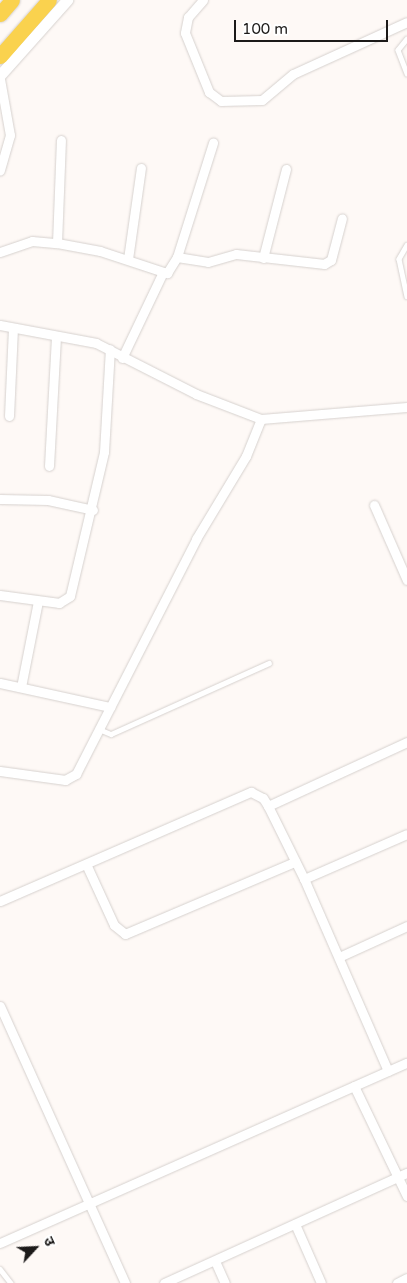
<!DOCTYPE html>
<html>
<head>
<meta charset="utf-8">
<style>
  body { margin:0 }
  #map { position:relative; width:407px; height:1283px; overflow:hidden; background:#fef9f6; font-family:"Varela Round","Noto Sans Devanagari",sans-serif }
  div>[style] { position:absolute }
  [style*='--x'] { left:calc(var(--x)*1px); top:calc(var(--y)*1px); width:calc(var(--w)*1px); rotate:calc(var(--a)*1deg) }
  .roads { filter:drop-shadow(0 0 1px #d6d1ce) drop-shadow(0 0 1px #d6d1ce) }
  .service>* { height:4.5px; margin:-2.25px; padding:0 2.25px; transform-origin:2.25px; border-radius:2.25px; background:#fff }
  .minor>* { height:9px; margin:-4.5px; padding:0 4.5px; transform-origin:4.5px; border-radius:4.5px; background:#fff }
  .tertiary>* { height:11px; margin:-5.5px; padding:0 5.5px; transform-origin:5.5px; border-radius:5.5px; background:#fff }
  .trunk>* { height:15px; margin:-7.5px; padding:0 7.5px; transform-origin:7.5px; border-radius:7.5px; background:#fad24e }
  span { translate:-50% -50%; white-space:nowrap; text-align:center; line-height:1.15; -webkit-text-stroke:4px #fff; paint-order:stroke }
  .north { position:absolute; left:10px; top:1223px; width:50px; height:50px; -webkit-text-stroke:4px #fff; paint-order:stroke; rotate:65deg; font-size:14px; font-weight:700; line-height:20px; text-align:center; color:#1c1a19 }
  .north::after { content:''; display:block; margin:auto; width:18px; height:22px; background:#1c1a19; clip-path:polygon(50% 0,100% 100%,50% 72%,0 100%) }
  .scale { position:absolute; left:234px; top:20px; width:154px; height:22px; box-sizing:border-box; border:2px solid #1c1a19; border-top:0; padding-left:6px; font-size:15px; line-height:18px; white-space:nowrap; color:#1c1a19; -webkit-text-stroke:4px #fff; paint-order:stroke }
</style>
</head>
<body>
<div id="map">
  <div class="roads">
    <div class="service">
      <i style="--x:407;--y:39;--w:14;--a:129"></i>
      <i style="--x:398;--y:50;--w:25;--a:69"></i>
      <i style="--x:407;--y:245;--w:16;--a:120"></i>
      <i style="--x:399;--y:259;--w:38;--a:78"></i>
      <i style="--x:99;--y:729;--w:13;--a:23"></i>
      <i style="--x:111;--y:734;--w:173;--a:-24.2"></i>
      <i style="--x:0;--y:1269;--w:18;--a:52"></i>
    </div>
    <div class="minor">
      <i style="--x:203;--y:0;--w:23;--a:131"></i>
      <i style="--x:188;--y:17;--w:16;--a:101"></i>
      <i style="--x:185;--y:33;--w:64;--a:67.9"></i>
      <i style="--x:209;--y:92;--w:15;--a:37"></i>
      <i style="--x:221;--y:101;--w:41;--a:-1.4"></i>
      <i style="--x:262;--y:100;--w:40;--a:-40"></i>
      <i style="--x:293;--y:74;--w:125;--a:-24.5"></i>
      <i style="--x:0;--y:79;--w:57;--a:79.9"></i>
      <i style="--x:10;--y:135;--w:37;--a:106"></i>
      <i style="--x:57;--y:243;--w:103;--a:-87.8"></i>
      <i style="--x:0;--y:252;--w:34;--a:-19"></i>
      <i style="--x:32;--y:241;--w:25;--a:5"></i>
      <i style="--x:57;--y:243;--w:44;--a:10.5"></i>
      <i style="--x:100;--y:251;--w:71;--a:18.2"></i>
      <i style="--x:167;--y:273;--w:19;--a:-58"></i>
      <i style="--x:177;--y:257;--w:120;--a:-72.5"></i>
      <i style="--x:177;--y:257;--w:31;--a:9"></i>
      <i style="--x:208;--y:262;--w:29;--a:-16"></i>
      <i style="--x:236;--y:254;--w:89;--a:6.5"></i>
      <i style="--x:324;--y:264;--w:8;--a:-30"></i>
      <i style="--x:331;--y:260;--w:43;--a:-75.3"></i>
      <i style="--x:263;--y:258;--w:92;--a:-75.5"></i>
      <i style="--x:128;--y:259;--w:92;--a:-81.9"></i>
      <i style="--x:0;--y:325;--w:98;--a:10.6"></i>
      <i style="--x:96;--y:343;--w:112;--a:27"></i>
      <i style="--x:196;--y:394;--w:70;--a:21"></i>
      <i style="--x:261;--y:419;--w:146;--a:-4.7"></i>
      <i style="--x:122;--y:358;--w:95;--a:-64.5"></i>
      <i style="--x:9;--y:416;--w:88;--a:-87.4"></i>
      <i style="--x:49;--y:466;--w:129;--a:-86.9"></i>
      <i style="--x:0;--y:499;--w:48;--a:1.2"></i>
      <i style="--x:48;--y:500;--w:46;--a:12.5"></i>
      <i style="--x:374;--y:505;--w:82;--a:66.3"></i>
      <i style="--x:0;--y:595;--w:60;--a:7.7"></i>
      <i style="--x:59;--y:603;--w:13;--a:-32"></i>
      <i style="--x:70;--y:596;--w:148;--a:-76.7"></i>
      <i style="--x:104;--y:452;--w:103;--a:-86.7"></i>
      <i style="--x:0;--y:683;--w:113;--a:12.3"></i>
      <i style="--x:21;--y:687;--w:88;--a:-78.8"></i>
      <i style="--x:0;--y:771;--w:66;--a:7.9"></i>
      <i style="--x:65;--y:780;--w:13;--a:-29"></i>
      <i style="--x:76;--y:774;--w:264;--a:-62.9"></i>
      <i style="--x:196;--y:539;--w:97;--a:-58.9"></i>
      <i style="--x:246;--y:456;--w:40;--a:-68"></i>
      <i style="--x:268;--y:806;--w:153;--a:-24.7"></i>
      <i style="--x:86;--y:864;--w:67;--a:65.3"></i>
      <i style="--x:114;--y:925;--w:14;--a:39"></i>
      <i style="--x:125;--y:934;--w:185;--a:-23"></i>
      <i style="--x:0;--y:901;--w:274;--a:-23.5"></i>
      <i style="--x:251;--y:792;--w:13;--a:27"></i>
      <i style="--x:263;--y:798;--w:9;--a:58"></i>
      <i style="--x:268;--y:806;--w:81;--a:63.7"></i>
      <i style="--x:339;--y:957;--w:75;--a:-24.5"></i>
      <i style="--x:0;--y:1006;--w:304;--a:65.7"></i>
      <i style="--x:388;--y:1071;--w:210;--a:-113.6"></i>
      <i style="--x:304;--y:879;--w:112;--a:-23.6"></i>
      <i style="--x:354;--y:1086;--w:122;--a:64.3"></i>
      <i style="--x:295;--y:1224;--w:64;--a:66.2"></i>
      <i style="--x:0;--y:1243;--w:445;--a:-23.9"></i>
      <i style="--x:215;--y:1261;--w:24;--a:66"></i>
      <i style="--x:164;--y:1283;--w:267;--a:-24.4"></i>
      <i style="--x:397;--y:1283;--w:11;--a:-27"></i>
    </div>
    <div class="tertiary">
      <i style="--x:0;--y:75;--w:101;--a:-48.2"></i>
    </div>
    <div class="trunk">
      <i style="--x:0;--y:14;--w:18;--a:-49"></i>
      <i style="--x:0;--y:56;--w:74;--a:-48.8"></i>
    </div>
  </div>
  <div class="north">उ</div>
  <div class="scale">100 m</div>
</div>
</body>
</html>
